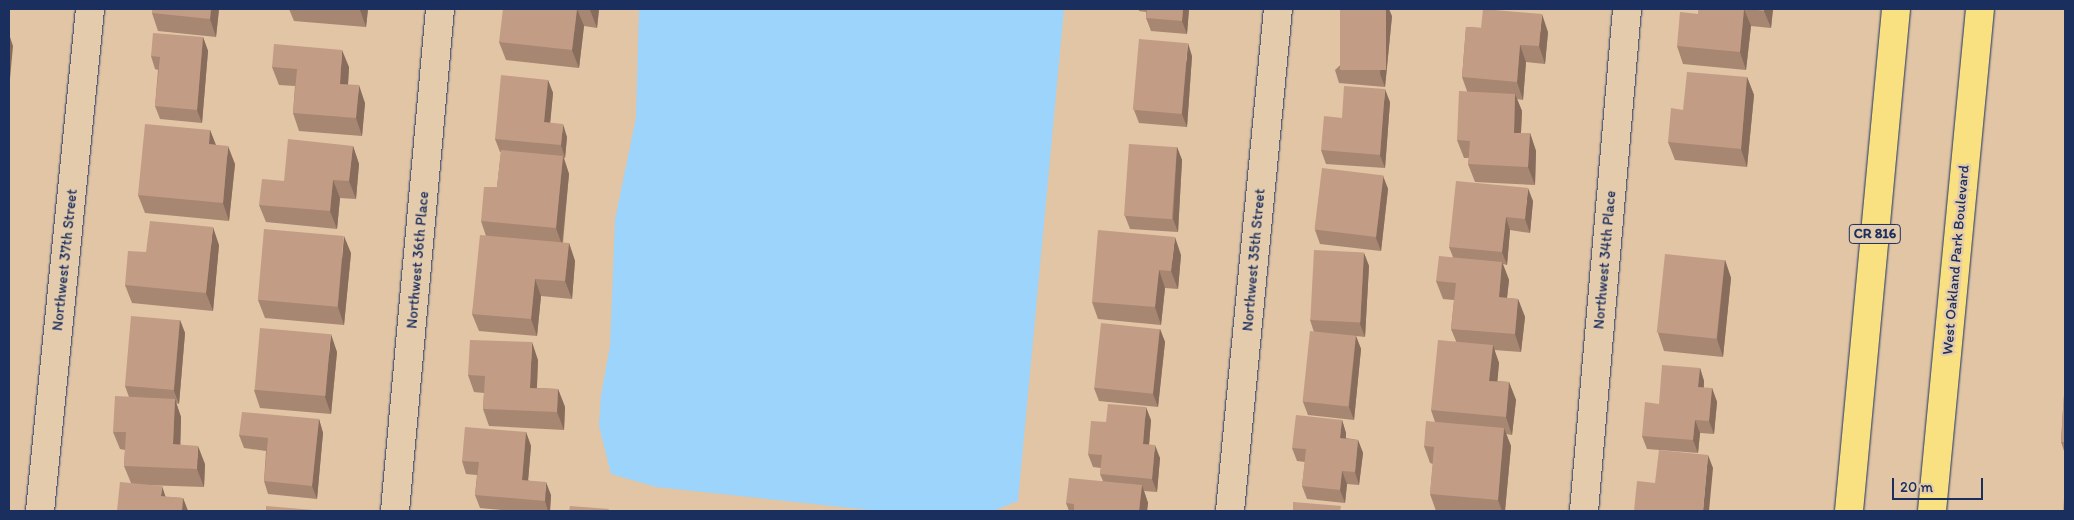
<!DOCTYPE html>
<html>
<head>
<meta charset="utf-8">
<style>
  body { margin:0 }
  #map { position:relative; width:2074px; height:520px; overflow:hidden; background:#e1c5a5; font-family:Itim,sans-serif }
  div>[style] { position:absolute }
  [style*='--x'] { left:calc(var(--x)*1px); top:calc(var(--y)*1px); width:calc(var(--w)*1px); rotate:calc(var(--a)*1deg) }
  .water>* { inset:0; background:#9cd4fb }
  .roads { filter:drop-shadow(0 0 1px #1b2f5e) drop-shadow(0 0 1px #1b2f5e) }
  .minor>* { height:28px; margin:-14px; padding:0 14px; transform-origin:14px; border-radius:14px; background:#e3cbac }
  .primary>* { height:28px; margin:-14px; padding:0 14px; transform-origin:14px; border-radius:14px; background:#f9e181 }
  .wall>* { inset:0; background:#a78672 }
  .shaded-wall>* { inset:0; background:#886d5d }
  .building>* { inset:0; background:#c29c85; transform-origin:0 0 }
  span { translate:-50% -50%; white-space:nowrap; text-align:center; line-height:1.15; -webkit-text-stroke:5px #e3cbac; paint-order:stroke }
  .shield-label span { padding:1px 4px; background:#e3cbac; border:1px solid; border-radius:4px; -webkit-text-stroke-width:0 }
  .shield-label { font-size:14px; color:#1b2f5e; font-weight:700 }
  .street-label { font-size:15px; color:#1b2f5e }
  .frame { position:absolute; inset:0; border:10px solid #1b2f5e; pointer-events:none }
  .scale { position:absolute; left:1892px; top:478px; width:91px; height:22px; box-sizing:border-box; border:2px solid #1b2f5e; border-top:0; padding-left:6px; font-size:15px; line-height:18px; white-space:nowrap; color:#1b2f5e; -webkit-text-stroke:4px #e3cbac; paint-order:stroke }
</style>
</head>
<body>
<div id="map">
  <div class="water">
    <i style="clip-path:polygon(639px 9px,1064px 9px,1018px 501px,993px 511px,879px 511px,656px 487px,611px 474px,599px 426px,601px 395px,610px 346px,615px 219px,636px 118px)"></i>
  </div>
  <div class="roads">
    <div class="minor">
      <i style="--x:40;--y:511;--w:504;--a:-84.31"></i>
      <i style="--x:395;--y:511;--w:504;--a:-84.88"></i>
      <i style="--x:1230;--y:511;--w:504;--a:-84.54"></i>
      <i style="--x:1584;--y:511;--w:504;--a:-85.1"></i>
    </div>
    <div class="primary">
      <i style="--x:1849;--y:511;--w:504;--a:-84.65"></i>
      <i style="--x:1932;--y:511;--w:504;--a:-84.54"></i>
    </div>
  </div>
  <div class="wall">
    <i style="clip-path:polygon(152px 9px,219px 9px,216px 37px,158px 31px,152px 13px)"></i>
    <i style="clip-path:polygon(289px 9px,368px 9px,366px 27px,294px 21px)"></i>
    <i style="clip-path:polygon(519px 9px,599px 9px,597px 28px,584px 26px,579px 68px,506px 60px,499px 42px)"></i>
    <i style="clip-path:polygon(1139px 9px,1189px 9px,1187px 34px,1151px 31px,1146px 18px,1146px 12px,1139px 11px)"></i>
    <i style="clip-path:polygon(1699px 9px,1773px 9px,1771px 28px,1751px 26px,1746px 70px,1683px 64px,1677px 46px,1698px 14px)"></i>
    <i style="clip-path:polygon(1392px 16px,1385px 87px,1339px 83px,1335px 70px)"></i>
    <i style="clip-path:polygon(1466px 27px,1548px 32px,1545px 64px,1526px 62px,1523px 100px,1517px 99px,1522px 111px,1521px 133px,1530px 133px,1536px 151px,1535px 185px,1475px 182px,1468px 164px,1469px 158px,1464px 158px,1457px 140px,1467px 91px,1462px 77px)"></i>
    <i style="clip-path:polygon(203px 37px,208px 51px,202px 123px,160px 119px,155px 106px,158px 70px,155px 69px,151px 56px)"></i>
    <i style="clip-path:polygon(1192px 56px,1187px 127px,1139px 123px,1134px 110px)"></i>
    <i style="clip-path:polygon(272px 67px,349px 67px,348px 84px,365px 103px,362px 136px,299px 131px,293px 113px,295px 86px,279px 85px)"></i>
    <i style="clip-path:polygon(1747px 77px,1754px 95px,1747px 167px,1675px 160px,1668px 142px,1683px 110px)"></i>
    <i style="clip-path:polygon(548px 80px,553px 93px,550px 123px,567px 137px,565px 158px,564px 158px,569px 174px,563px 243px,569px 243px,575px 261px,572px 299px,541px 296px,537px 336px,479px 331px,472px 314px,486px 236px,481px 221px,497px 187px,501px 152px,500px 152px,495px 139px)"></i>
    <i style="clip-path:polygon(1390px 102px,1385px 168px,1326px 164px,1321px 150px,1342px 118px)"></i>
    <i style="clip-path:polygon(210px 130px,216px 145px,235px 164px,229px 221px,145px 213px,138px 195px)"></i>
    <i style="clip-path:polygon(353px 146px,359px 164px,356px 199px,340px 198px,337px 229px,266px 222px,259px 205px,284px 181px)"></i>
    <i style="clip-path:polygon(1177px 147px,1182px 160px,1178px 232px,1130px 229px,1125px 216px)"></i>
    <i style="clip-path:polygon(1383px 176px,1388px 189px,1381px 251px,1320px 244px,1315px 230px)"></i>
    <i style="clip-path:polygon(1533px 201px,1530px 233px,1510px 230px,1507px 265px,1503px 264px,1509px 280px,1507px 298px,1518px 299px,1525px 317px,1521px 352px,1494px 350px,1499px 363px,1497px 381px,1509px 382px,1516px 400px,1512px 435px,1506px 434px,1511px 446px,1505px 511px,1436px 511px,1430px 494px,1433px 464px,1430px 463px,1424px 446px,1435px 422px,1431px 410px,1456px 341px,1451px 329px,1454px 300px,1443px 299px,1436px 281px,1453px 257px,1449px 247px)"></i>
    <i style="clip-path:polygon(219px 245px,213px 311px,132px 303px,125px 285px,146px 252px)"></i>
    <i style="clip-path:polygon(351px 253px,344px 325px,265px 318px,258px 300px)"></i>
    <i style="clip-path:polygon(1364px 253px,1369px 266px,1365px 337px,1356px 336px,1361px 349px,1354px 420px,1308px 415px,1303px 402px,1314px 332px,1310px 320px)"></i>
    <i style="clip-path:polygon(1181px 255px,1178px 289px,1165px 288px,1161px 325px,1098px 319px,1092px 302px)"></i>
    <i style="clip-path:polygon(1725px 260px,1731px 278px,1723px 357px,1664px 351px,1658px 333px)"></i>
    <i style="clip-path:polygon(180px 320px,185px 333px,179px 404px,176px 403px,181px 417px,180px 445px,205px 464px,204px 487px,145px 485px,166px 497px,183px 498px,188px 511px,117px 511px,131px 483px,124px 466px,125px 450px,120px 449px,113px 432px,129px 397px,125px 386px)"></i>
    <i style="clip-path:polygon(1160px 329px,1165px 342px,1158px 407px,1099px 401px,1094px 388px)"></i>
    <i style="clip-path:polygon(337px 352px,331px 414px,260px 408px,254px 390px)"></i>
    <i style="clip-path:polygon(538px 360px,537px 388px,558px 389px,565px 407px,564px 430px,489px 426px,483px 409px,484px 393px,474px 392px,468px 375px)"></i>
    <i style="clip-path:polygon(1700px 368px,1704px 381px,1704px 388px,1712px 388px,1717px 402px,1714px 434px,1700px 433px,1698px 453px,1647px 449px,1642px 436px,1659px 404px)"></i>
    <i style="clip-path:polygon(2065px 379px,2065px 454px,2061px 442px)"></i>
    <i style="clip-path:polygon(319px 419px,323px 433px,317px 499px,268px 494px,264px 481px,266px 451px,244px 448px,239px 435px)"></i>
    <i style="clip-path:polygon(1151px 420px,1149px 445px,1160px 458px,1157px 492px,1144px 491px,1148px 503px,1147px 511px,1069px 511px,1066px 503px,1103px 481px,1100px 474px,1101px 468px,1093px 467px,1088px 454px,1106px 422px)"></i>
    <i style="clip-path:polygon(1342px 420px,1346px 433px,1346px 438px,1358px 440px,1363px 453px,1359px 485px,1347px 484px,1345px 503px,1307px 499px,1302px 486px,1305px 462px,1297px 461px,1292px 448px)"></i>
    <i style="clip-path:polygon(526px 432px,531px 446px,528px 480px,551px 495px,550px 511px,512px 511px,480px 508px,475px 495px,477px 475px,466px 474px,462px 461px)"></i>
  </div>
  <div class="shaded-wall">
    <i style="clip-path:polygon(211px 9px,219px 9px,216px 37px,210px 19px)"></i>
    <i style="clip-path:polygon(360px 9px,368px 9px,366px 27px,360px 10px)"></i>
    <i style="clip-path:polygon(577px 9px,584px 26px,579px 68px,572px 50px)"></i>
    <i style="clip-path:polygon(590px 9px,599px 9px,597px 28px,590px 10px)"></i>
    <i style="clip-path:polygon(1183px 9px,1189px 9px,1187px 34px,1182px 21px)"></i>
    <i style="clip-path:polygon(1386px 9px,1389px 9px,1392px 16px,1385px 87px,1380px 74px)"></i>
    <i style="clip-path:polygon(1744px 9px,1751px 26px,1746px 70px,1740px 52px)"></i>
    <i style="clip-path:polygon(1764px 9px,1773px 9px,1771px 28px,1764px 11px)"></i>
    <i style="clip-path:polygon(1542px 14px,1548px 32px,1545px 64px,1539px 46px)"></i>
    <i style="clip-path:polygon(9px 34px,13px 46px,9px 90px)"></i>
    <i style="clip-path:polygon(203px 37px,208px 51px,202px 123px,197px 110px)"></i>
    <i style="clip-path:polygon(1188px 43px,1192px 56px,1187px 127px,1182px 114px)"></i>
    <i style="clip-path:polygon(1520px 45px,1526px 62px,1523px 100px,1517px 82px)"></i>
    <i style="clip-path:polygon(342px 50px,349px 67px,347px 101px,340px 84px)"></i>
    <i style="clip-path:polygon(1747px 77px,1754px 95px,1747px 167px,1741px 149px)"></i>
    <i style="clip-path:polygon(548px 80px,553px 93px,549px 135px,544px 122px)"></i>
    <i style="clip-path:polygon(359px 85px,365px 103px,362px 136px,356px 118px)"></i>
    <i style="clip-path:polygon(1385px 89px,1390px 102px,1385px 168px,1380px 155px)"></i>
    <i style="clip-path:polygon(1515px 94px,1522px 111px,1520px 151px,1514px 133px)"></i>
    <i style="clip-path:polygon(563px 124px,567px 137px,565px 158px,561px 145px)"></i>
    <i style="clip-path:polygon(210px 130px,217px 148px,209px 144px)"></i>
    <i style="clip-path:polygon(1530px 133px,1536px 151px,1535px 185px,1528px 167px)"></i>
    <i style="clip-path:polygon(228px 146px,235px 164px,229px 221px,223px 203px)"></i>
    <i style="clip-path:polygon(353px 146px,359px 164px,356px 199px,349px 181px)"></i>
    <i style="clip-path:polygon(1177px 147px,1182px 160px,1178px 232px,1173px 219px)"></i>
    <i style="clip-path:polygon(563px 156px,569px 174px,562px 245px,556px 228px)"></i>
    <i style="clip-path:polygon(1383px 176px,1388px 189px,1381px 251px,1376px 238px)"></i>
    <i style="clip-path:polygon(333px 180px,340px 198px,337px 229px,330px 211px)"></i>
    <i style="clip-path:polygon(1528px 188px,1533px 201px,1530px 233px,1525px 219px)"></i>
    <i style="clip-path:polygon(1506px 217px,1510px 230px,1507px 265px,1502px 252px)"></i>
    <i style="clip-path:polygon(213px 227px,219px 245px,213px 311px,206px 293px)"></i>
    <i style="clip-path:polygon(344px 236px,351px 253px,344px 325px,338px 307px)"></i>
    <i style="clip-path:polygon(1175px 237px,1181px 255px,1178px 289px,1171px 271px)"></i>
    <i style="clip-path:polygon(569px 243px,575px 261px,572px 299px,565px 281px)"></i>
    <i style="clip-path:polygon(1364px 253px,1369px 266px,1365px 337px,1360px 324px)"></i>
    <i style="clip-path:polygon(1725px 260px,1731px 278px,1723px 357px,1717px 339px)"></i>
    <i style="clip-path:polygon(1502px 262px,1509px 280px,1505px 315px,1499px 297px)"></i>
    <i style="clip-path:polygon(1159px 270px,1165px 288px,1161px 325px,1155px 307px)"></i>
    <i style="clip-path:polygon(535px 279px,541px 296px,537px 336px,531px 319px)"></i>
    <i style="clip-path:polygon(1518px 299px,1525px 317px,1521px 352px,1515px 334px)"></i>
    <i style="clip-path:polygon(180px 320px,185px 333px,179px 404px,174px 391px)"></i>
    <i style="clip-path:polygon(1160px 329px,1165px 342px,1158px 407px,1153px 394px)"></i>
    <i style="clip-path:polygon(331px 334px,337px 352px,331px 414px,325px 397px)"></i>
    <i style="clip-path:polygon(1356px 336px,1361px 349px,1354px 420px,1349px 407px)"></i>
    <i style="clip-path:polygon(532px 342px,538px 360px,536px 405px,530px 388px)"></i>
    <i style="clip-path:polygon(1493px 345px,1499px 363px,1496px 398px,1489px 381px)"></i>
    <i style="clip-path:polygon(1700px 368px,1704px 381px,1703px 400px,1698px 387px)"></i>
    <i style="clip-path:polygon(1509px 382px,1516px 400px,1512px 435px,1506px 417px)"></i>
    <i style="clip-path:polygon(1712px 388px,1717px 402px,1714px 434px,1709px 421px)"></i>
    <i style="clip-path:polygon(558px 389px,565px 407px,564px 430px,557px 412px)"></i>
    <i style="clip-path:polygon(175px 399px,181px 417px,180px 462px,173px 444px)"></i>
    <i style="clip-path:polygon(1146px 407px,1151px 420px,1148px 457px,1143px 444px)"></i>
    <i style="clip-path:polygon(319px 419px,323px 433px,317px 499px,312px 486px)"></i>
    <i style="clip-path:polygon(1342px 420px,1346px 433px,1345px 451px,1340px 438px)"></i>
    <i style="clip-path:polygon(1695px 420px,1700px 433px,1698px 453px,1693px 440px)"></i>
    <i style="clip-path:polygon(1504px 428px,1511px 446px,1505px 511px,1502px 511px,1498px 500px)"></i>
    <i style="clip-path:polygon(526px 432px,531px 446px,527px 493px,522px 480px)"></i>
    <i style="clip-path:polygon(1358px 440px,1363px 453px,1359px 485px,1355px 472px)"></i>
    <i style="clip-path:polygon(1155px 445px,1160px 458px,1157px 492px,1152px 479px)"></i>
    <i style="clip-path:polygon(198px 446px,205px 464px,204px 487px,197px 469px)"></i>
    <i style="clip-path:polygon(1708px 455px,1713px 468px,1709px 511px,1703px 511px)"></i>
    <i style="clip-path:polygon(1342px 471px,1347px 484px,1345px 503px,1340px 490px)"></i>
    <i style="clip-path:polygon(546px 482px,551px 495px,550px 511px,548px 511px,545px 501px)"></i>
    <i style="clip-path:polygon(1142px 485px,1148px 503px,1147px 511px,1139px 511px)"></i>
    <i style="clip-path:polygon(162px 486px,168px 504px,161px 496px)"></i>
    <i style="clip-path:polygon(183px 498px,188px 511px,182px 511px)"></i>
  </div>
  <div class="building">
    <i style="clip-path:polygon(152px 9px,211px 9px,210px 19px,152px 13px)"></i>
    <i style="clip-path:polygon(503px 9px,577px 9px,572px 50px,499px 42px)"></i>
    <i style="clip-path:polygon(1147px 9px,1183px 9px,1182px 21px,1146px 18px)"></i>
    <i style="left:1340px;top:9px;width:46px;height:61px"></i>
    <i style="clip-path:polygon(1483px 9px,1542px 14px,1539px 46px,1520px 45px,1517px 82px,1462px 77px,1466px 27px,1481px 28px)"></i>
    <i style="clip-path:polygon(1699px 9px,1744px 9px,1740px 52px,1677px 46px,1680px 12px,1698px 14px)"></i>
    <i style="clip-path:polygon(1749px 9px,1764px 9px,1764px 11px)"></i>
    <i style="clip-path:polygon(153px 33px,203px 37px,197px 110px,155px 106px,160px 57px,151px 56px)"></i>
    <i style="left:1139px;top:39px;width:49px;height:71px;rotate:5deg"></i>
    <i style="clip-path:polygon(274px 44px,342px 50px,340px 84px,359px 85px,356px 118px,293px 113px,297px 69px,272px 67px)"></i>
    <i style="clip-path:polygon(1687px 72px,1747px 77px,1741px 149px,1668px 142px,1671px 108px,1683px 110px)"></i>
    <i style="clip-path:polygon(501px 75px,548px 80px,544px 122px,563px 124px,561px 145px,495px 139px)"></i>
    <i style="clip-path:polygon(1344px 86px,1385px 89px,1380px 155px,1321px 150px,1324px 116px,1342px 118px)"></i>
    <i style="clip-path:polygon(1459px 91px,1515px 94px,1514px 133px,1530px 133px,1528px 167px,1468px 164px,1470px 141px,1457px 140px)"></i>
    <i style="clip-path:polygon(145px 124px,210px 130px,209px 144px,228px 146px,223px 203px,138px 195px)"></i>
    <i style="clip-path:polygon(288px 139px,353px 146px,349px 181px,333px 180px,330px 211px,259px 205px,262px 179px,284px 181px)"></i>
    <i style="left:1129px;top:144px;width:48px;height:72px;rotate:4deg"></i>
    <i style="clip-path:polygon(501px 150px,563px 156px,556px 228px,481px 221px,484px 187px,497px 187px)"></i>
    <i style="left:1322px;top:168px;width:62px;height:62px;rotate:7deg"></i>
    <i style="clip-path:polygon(1456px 181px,1528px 188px,1525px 219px,1506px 217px,1502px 252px,1449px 247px)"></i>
    <i style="clip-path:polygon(150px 221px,213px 227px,206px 293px,125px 285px,128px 251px,146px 252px)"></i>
    <i style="left:264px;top:229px;width:80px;height:71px;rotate:5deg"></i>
    <i style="clip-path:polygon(1098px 230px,1175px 237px,1171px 271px,1159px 270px,1155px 307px,1092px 302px)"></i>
    <i style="clip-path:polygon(480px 235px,569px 243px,565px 281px,535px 279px,531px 319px,472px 314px)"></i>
    <i style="left:1314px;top:250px;width:50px;height:70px;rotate:3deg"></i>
    <i style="left:1665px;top:254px;width:60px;height:79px;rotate:6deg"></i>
    <i style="clip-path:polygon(1439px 256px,1502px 262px,1499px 297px,1518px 299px,1515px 334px,1451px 329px,1456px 283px,1436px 281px)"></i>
    <i style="left:131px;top:316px;width:49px;height:70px;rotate:5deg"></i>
    <i style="left:1101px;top:323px;width:59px;height:65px;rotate:6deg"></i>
    <i style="left:260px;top:328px;width:71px;height:62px;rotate:5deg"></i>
    <i style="left:1310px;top:331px;width:46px;height:71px;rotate:6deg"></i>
    <i style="clip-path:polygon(470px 340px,532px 342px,530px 388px,558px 389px,557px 412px,483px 409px,485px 376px,468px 375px)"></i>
    <i style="clip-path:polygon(1438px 340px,1493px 345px,1489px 381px,1509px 382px,1506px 417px,1431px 410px)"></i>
    <i style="clip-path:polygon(1662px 365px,1700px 368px,1698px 387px,1712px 388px,1709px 421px,1695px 420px,1693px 440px,1642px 436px,1645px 402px,1659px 404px)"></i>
    <i style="clip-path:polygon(2065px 379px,2065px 442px,2061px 442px)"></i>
    <i style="clip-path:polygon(115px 396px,175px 399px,173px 444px,198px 446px,197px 469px,124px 466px,126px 432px,113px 432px)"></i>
    <i style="clip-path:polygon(1108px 404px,1146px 407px,1143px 444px,1155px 445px,1152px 479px,1100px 474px,1102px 455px,1088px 454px,1091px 421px,1106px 422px)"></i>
    <i style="clip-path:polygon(242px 412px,319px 419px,312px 486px,264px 481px,268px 438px,239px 435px)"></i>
    <i style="clip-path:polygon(1296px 415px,1342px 420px,1340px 438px,1358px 440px,1355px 472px,1342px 471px,1340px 490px,1302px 486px,1306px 449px,1292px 448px)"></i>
    <i style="clip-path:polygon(1426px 421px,1504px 428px,1498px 500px,1430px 494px,1434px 447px,1424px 446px)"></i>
    <i style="clip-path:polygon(465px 427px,526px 432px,522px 480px,546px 482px,545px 501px,475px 495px,479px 462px,462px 461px)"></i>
    <i style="clip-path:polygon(1659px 450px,1708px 455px,1703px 511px,1634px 511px,1637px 481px,1655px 483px)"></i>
    <i style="clip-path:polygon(1069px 478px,1142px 485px,1139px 511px,1074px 511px,1074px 504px,1066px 503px)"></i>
    <i style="clip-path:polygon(120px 482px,162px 486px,161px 496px,183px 498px,182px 511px,117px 511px)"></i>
    <i style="clip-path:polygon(2065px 485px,2065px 511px,2063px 511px)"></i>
    <i style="clip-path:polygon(1293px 502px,1341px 506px,1340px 511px,1293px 511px)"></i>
    <i style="clip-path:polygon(266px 506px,313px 510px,313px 511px,266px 511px)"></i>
    <i style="clip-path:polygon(570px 506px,609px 509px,608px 511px,569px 511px)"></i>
  </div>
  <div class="shield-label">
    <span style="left:1875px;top:234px">CR 816</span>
  </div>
  <div class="street-label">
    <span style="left:65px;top:260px;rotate:-84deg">Northwest 37th Street</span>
    <span style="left:418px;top:260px;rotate:-85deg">Northwest 36th Place</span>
    <span style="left:1254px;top:260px;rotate:-85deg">Northwest 35th Street</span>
    <span style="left:1605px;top:260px;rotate:-85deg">Northwest 34th Place</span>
    <span style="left:1956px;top:260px;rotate:-85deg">West Oakland Park Boulevard</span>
  </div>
  <div class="frame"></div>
  <div class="scale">20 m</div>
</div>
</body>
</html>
